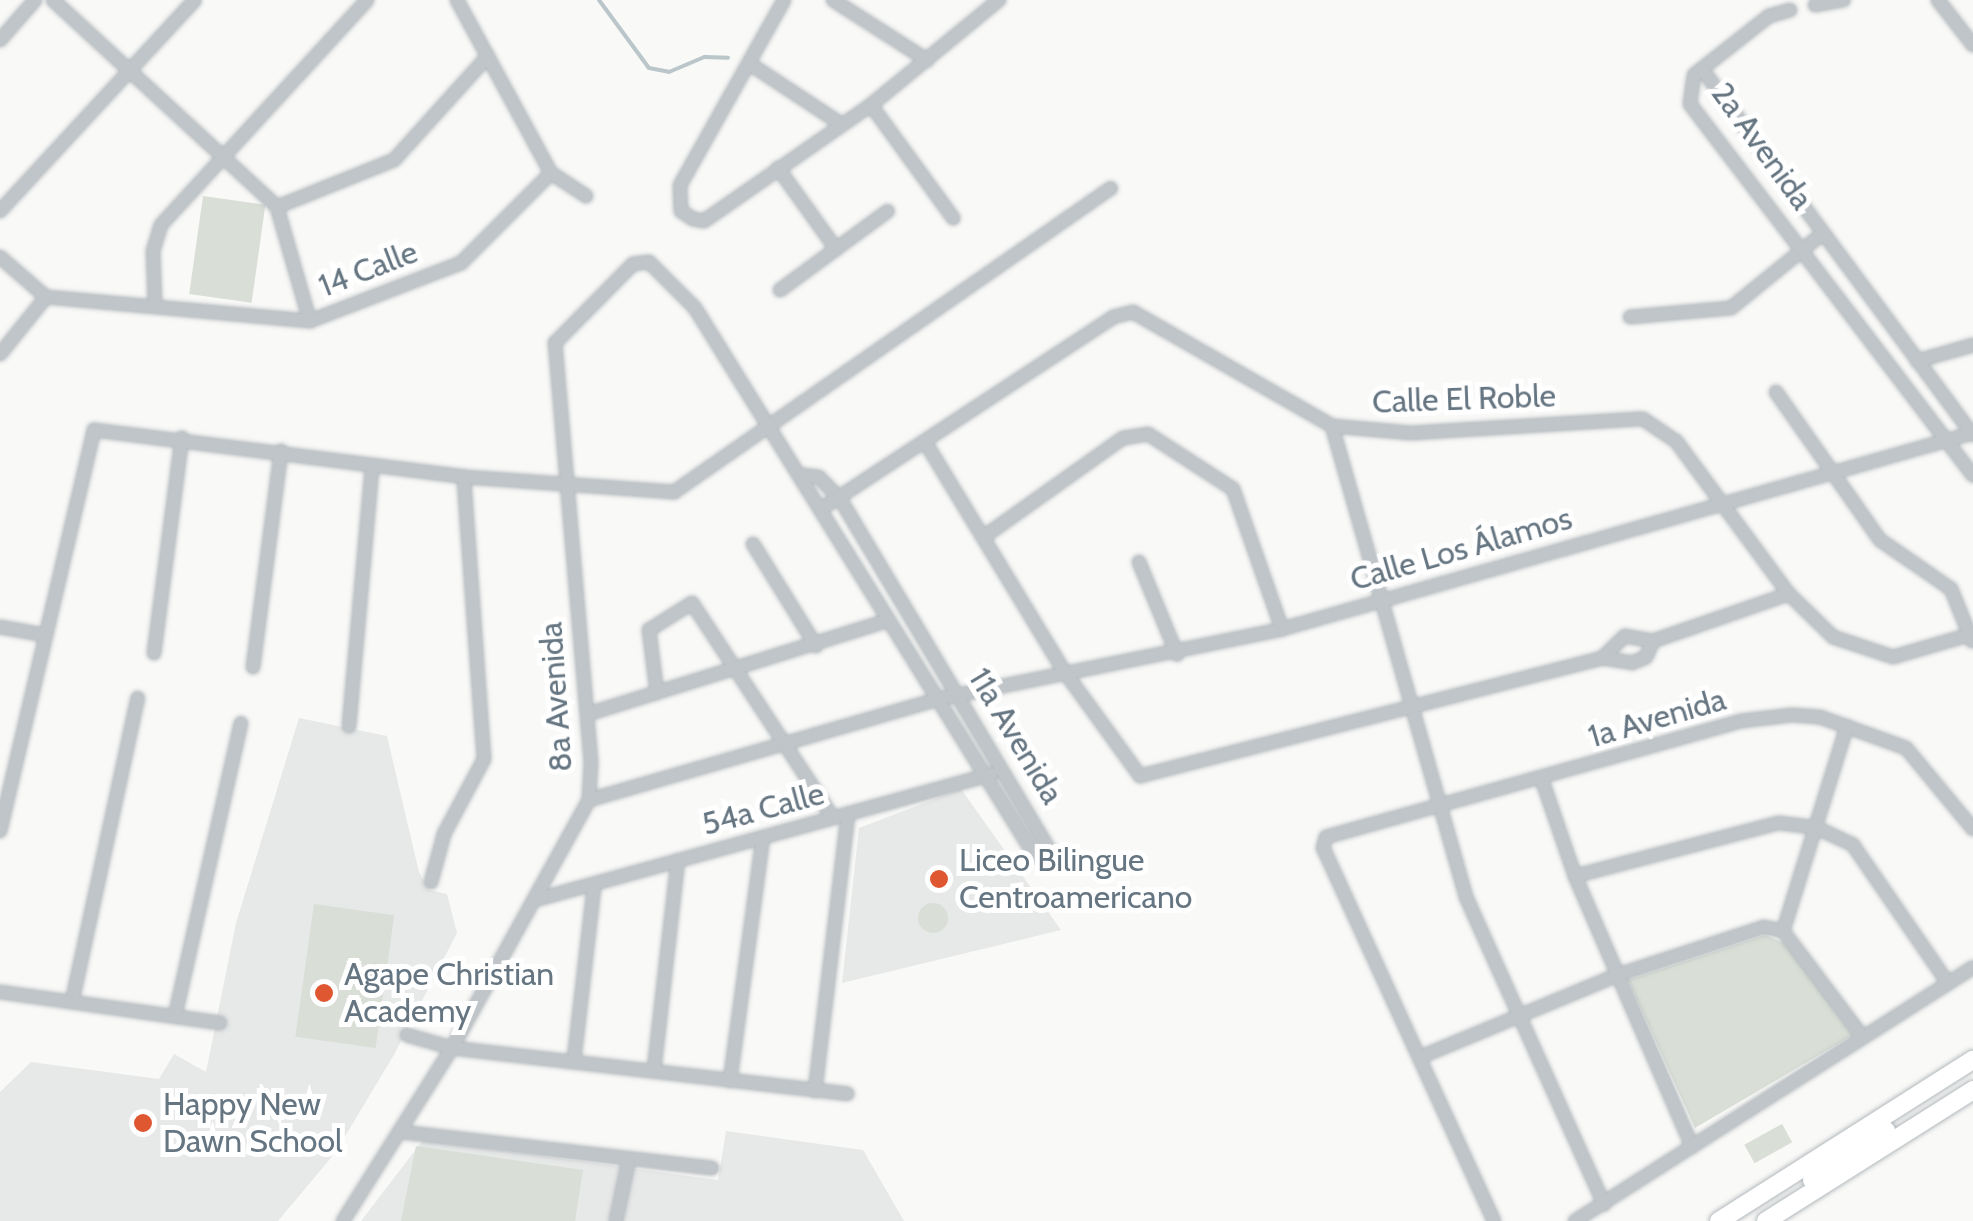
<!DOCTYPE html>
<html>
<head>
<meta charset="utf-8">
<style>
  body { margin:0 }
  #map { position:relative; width:1973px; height:1221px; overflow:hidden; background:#f9f9f7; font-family:Cabin,sans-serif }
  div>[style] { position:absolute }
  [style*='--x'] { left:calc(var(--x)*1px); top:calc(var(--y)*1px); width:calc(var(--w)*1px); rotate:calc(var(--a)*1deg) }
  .built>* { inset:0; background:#e7e8e8 }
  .green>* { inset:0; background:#d9ded6; transform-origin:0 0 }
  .round { border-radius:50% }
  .stream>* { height:4px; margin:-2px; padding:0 2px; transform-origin:2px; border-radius:2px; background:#bac6ca }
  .roads { filter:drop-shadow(0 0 2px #b3b9bd) drop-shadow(0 0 2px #b3b9bd) }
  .minor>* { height:12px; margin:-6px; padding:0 6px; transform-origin:6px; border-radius:6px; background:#c0c5c9 }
  .secondary>* { height:18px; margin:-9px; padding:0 9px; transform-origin:9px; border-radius:9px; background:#fff }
  .dots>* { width:28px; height:28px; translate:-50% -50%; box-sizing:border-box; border:5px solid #fff; border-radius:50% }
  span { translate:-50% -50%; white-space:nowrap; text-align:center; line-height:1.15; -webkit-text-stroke:10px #fff; paint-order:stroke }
  .street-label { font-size:32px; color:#657581 }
  .poi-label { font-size:32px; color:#657581 }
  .left { translate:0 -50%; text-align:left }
</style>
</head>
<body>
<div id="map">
  <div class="built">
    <i style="clip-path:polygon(299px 718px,387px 736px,419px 872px,429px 890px,447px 894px,457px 933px,395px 1053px,335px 1153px,278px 1221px,0 1221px,0 1092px,31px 1062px,159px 1079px,174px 1054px,206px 1072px,236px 923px)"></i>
    <i style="clip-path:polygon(961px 789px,1061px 930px,842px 983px,859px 828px)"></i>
    <i style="clip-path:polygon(726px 1131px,863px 1150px,904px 1221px,361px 1221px,423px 1140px,718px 1180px)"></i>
  </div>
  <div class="green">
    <i style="left:203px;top:196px;width:63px;height:99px;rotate:8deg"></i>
    <i class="round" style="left:918px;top:903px;width:30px;height:30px"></i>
    <i style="left:314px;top:904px;width:81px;height:134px;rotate:8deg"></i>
    <i style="clip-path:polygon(1765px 935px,1785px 943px,1853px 1035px,1695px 1128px,1628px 980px)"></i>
    <i style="left:1782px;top:1124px;width:21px;height:43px;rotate:61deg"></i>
    <i style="clip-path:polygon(416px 1146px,583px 1170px,575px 1221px,401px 1221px)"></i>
  </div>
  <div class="stream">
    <i style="--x:599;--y:0;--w:84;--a:53.7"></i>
    <i style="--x:649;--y:68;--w:20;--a:11"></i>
    <i style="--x:669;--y:72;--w:39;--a:-23"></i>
    <i style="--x:705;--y:57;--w:23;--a:2"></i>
  </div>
  <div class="roads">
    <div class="minor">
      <i style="--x:53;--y:0;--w:305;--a:42.7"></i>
      <i style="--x:277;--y:207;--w:119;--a:73.9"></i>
      <i style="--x:457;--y:0;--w:197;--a:61.5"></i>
      <i style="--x:551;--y:173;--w:42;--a:33.3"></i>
      <i style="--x:784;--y:0;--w:212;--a:119.3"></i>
      <i style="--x:680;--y:185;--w:26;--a:88"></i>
      <i style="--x:681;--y:211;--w:14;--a:34"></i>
      <i style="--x:693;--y:219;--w:11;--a:10"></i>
      <i style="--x:704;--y:221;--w:203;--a:-34.8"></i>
      <i style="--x:871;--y:105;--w:166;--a:-39.4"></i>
      <i style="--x:833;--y:0;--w:112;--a:32.6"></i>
      <i style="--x:1938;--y:0;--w:57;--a:52.1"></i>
      <i style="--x:1815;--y:5;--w:29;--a:-10"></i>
      <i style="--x:1790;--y:10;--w:22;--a:164"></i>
      <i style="--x:1769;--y:16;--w:95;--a:141.8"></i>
      <i style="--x:1694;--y:75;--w:29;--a:98"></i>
      <i style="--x:1690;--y:104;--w:467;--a:52.7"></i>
      <i style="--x:0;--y:40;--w:53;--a:-48.8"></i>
      <i style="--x:750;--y:64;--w:109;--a:33.4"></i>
      <i style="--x:1702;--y:69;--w:455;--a:53.5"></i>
      <i style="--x:871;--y:105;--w:140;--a:54"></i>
      <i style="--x:778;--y:168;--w:100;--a:54.4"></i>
      <i style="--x:836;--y:249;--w:64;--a:-36.2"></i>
      <i style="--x:277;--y:207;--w:126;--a:-21.9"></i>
      <i style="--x:394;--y:160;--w:140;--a:-47.9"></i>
      <i style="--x:0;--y:211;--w:287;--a:-47.3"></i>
      <i style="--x:0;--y:257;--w:61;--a:41"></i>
      <i style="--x:780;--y:290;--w:69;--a:-36.2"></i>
      <i style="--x:46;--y:297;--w:265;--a:5.2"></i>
      <i style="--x:310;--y:321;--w:162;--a:-21"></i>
      <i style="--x:461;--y:263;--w:127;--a:-45"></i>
      <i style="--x:155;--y:305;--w:54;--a:-92.1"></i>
      <i style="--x:153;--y:251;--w:27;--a:-73"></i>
      <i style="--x:161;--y:225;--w:305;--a:-47.5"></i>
      <i style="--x:1630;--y:317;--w:101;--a:-5.1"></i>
      <i style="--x:1731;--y:308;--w:117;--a:-39.1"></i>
      <i style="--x:0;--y:354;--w:73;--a:-51.1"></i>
      <i style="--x:1917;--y:361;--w:58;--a:-15.9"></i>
      <i style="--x:1776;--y:392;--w:181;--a:54.9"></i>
      <i style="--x:1880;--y:540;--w:86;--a:34.6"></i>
      <i style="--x:1951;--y:589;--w:56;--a:68"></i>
      <i style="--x:1332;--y:426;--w:490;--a:74.1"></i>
      <i style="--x:1466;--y:897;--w:337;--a:65.8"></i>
      <i style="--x:927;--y:445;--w:264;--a:58.8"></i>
      <i style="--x:1064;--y:671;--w:130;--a:54.1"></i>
      <i style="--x:1140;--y:776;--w:477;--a:-14.3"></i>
      <i style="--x:1602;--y:658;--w:30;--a:9"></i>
      <i style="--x:1632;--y:663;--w:15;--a:-23"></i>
      <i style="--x:1646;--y:657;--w:17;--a:-66"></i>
      <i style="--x:1653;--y:641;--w:144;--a:-19.1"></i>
      <i style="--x:821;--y:509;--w:349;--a:-33.3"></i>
      <i style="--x:1113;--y:317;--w:21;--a:-14"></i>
      <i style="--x:1133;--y:312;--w:229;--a:29.8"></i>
      <i style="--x:1332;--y:426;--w:79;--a:5.1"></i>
      <i style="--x:1411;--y:433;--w:232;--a:-3.5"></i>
      <i style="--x:1643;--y:419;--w:40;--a:34"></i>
      <i style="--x:1676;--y:441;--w:190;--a:53.6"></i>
      <i style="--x:1789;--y:594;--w:62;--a:44.3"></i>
      <i style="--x:1833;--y:637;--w:63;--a:18.4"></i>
      <i style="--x:1893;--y:657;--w:79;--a:-16.1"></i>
      <i style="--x:985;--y:536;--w:169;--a:-35.4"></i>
      <i style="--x:1123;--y:438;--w:25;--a:-9"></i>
      <i style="--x:1148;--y:434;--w:101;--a:32.9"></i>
      <i style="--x:1233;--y:489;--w:148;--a:70.7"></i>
      <i style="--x:753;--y:544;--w:120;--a:58.3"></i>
      <i style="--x:1139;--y:562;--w:100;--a:67.6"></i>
      <i style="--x:0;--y:627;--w:46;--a:10.1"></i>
      <i style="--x:154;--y:653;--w:217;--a:-82.6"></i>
      <i style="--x:1602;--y:658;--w:32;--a:-44"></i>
      <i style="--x:1625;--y:636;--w:28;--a:10"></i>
      <i style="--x:253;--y:667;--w:218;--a:-82.6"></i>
      <i style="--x:657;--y:693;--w:64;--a:-97.2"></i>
      <i style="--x:649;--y:630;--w:51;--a:-32.1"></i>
      <i style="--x:692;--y:603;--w:257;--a:56.7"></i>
      <i style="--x:588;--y:714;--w:315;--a:-17.3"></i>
      <i style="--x:349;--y:726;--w:261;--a:-84.9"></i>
      <i style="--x:1847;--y:726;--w:215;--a:107.3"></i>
      <i style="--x:1783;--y:931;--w:130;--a:53.1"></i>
      <i style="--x:1542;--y:780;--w:102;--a:71"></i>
      <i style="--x:1575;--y:876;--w:295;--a:66.6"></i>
      <i style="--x:589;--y:800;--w:364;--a:-16.1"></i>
      <i style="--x:939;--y:699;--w:350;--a:-11.5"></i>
      <i style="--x:1282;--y:629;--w:718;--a:-15.84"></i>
      <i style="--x:0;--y:831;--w:412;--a:-76.8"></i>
      <i style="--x:94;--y:430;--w:373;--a:7.2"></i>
      <i style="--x:464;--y:477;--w:211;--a:4.1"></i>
      <i style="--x:674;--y:492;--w:532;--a:-34.82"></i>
      <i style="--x:1575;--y:876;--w:211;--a:-14.6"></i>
      <i style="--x:1779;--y:823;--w:38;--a:7"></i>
      <i style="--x:1817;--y:828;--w:40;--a:25"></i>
      <i style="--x:1853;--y:845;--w:168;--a:55.5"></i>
      <i style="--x:431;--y:882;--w:50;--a:-74.8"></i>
      <i style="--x:444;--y:834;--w:85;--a:-61.9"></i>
      <i style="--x:484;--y:759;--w:283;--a:-94.1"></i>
      <i style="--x:535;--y:900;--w:473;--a:-15.4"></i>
      <i style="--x:0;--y:992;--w:222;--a:8"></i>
      <i style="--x:72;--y:1002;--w:311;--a:-77.8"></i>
      <i style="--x:175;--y:1016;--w:300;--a:-77.3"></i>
      <i style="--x:407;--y:1035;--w:47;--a:16.1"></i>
      <i style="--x:452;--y:1048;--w:398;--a:6.6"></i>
      <i style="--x:1423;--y:1056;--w:211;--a:-22.6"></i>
      <i style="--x:1618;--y:975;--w:154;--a:-18.2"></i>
      <i style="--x:1764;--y:927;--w:19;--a:12"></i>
      <i style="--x:574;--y:1060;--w:174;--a:-83.4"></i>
      <i style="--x:654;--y:1070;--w:211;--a:-83.5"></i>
      <i style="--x:730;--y:1081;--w:246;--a:-82.3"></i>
      <i style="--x:815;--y:1091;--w:279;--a:-83.2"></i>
      <i style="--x:401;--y:1132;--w:313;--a:6.6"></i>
      <i style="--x:343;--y:1221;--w:204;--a:-57.8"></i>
      <i style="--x:452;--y:1048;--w:283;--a:-61.1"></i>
      <i style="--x:589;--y:800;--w:38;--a:-87"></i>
      <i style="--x:591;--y:762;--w:421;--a:-94.9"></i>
      <i style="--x:555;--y:343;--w:111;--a:-45.4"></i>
      <i style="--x:633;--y:264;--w:16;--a:-7"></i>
      <i style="--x:649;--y:262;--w:65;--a:45"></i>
      <i style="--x:695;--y:308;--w:645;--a:58.18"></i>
      <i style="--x:1035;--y:856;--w:16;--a:-18"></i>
      <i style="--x:1050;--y:851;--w:410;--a:-120.8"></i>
      <i style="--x:840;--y:499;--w:30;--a:-134"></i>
      <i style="--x:819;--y:477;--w:17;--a:-173"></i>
      <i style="--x:616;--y:1221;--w:63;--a:-78.2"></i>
      <i style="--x:1494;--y:1221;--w:410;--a:-114.6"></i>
      <i style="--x:1323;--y:848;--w:11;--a:-75"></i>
      <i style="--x:1326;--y:837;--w:431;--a:-15.6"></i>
      <i style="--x:1741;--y:721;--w:51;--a:-6.7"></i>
      <i style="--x:1792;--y:715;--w:28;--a:4"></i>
      <i style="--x:1820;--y:717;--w:91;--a:19.8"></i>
      <i style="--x:1906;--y:748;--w:105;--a:50.4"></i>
      <i style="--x:1575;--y:1221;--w:472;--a:-32.5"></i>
    </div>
    <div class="secondary">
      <i style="--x:1812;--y:1180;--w:89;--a:-33.5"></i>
      <i style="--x:1719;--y:1221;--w:301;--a:-32.4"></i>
      <i style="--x:1766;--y:1221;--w:245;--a:-32.3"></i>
    </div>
  </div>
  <div class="dots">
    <i style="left:939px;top:879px;background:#df5731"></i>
    <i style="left:324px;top:993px;background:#df5731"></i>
    <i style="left:143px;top:1123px;background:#df5731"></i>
  </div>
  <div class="street-label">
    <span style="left:1762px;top:146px;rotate:54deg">2a Avenida</span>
    <span style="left:368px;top:269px;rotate:-21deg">14 Calle</span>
    <span style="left:1464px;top:399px;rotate:-2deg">Calle El Roble</span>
    <span style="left:1461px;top:549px;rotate:-16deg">Calle Los Álamos</span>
    <span style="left:556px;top:697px;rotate:-94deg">8a Avenida</span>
    <span style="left:1657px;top:718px;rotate:-16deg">1a Avenida</span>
    <span style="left:1016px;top:736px;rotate:59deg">11a Avenida</span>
    <span style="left:763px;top:809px;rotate:-15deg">54a Calle</span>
  </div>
  <div class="poi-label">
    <span class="left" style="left:959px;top:879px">Liceo Bilingue<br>Centroamericano</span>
    <span class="left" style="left:344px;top:993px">Agape Christian<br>Academy</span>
    <span class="left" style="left:163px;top:1123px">Happy New<br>Dawn School</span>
  </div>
</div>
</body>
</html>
